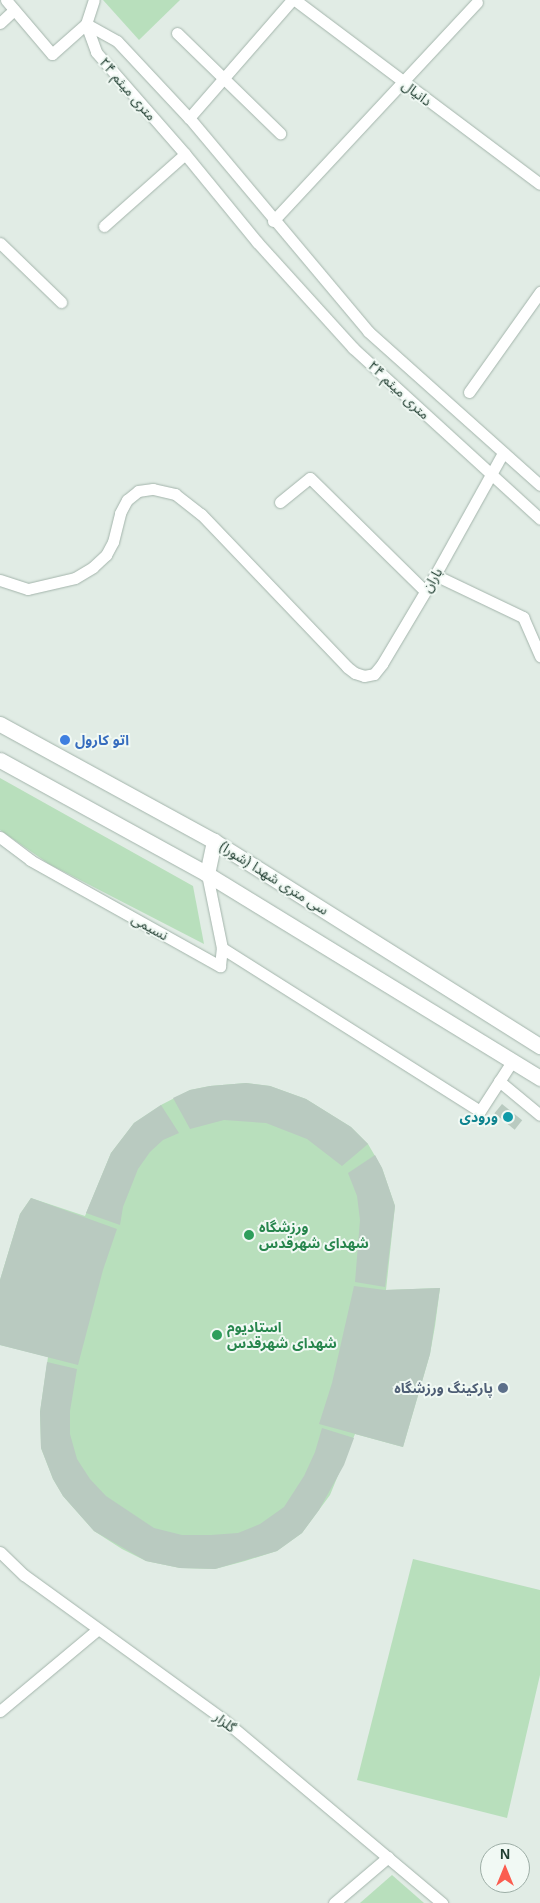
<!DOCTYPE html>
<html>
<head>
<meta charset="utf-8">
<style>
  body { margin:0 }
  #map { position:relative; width:540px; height:1903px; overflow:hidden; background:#e1ece5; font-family:Helvetica,"Noto Sans Arabic",sans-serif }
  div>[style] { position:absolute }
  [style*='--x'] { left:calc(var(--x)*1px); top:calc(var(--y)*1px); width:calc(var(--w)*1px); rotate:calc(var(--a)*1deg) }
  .green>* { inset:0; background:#b8dfbc }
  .building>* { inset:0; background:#b9cac0; transform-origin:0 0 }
  .roads { filter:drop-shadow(0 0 1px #a3b4ab) drop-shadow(0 0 1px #a3b4ab) }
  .street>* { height:11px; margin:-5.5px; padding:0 5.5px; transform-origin:5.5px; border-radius:5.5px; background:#fff }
  .secondary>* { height:15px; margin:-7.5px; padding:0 7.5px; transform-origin:7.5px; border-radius:7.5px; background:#fff }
  .dots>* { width:14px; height:14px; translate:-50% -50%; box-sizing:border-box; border:2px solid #f1f9f4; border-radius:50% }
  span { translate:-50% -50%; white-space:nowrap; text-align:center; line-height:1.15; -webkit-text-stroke:4px #f1f9f4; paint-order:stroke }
  .street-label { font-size:14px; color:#203e31 }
  .shop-label { font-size:14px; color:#366cbe; font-weight:700 }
  .left { translate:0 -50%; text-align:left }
  .culture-label { font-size:14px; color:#0d838f; font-weight:700 }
  .right { translate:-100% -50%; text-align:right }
  .leisure-label { font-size:14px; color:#27864d; font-weight:700 }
  .service-label { font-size:14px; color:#4e5e75; font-weight:700 }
  .north { position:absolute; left:480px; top:1843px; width:50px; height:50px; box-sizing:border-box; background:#f1f9f4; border:1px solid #9daea6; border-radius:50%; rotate:0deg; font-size:14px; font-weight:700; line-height:20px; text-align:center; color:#203e31 }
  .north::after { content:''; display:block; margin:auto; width:18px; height:22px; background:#fb5d50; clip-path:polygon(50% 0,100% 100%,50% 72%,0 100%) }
</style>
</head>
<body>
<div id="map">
  <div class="green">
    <i style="clip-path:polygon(103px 0,180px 0,139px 40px)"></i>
    <i style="clip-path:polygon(0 778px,193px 886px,204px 944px,49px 864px,0 830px)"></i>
    <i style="clip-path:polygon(246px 1083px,270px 1086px,306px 1099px,351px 1127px,368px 1144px,382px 1168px,395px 1206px,386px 1290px,440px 1288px,435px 1326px,430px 1354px,403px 1447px,355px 1434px,330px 1495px,302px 1533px,277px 1551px,245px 1561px,215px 1569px,180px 1568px,146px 1561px,122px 1549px,94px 1531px,63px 1496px,53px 1479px,41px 1448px,40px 1412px,48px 1357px,0 1345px,0 1280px,20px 1214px,31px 1198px,85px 1216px,111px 1153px,134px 1123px,161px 1105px,190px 1090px,210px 1086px)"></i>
    <i style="clip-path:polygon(413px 1559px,540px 1590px,540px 1675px,507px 1818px,357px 1780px)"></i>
    <i style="clip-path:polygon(392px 1875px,424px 1903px,360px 1903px)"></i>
  </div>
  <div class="building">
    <i style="clip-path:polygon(246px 1083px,270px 1086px,306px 1099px,351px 1127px,368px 1144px,342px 1166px,307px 1139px,266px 1123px,224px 1120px,190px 1129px,173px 1098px,190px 1090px,210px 1086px)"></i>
    <i style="left:502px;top:1104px;width:26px;height:12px;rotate:39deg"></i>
    <i style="clip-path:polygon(161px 1105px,179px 1133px,163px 1140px,150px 1152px,138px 1169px,123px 1207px,120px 1225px,86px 1213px,111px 1153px,134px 1123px)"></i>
    <i style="clip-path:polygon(375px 1155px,382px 1168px,395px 1206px,385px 1287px,355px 1282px,360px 1220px,357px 1196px,348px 1173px)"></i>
    <i style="clip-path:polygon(31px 1198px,117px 1229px,103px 1270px,78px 1365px,0 1345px,0 1280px,20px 1214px)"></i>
    <i style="clip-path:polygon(354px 1286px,385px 1290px,440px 1288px,430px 1354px,403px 1447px,319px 1424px,332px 1383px)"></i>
    <i style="clip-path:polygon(47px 1362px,77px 1369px,70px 1411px,70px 1434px,77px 1459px,90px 1479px,106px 1496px,154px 1528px,182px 1535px,211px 1535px,238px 1533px,260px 1524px,284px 1507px,304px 1476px,315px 1452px,322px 1428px,354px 1438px,344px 1465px,319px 1510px,302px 1533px,277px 1551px,215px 1569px,180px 1568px,146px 1561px,94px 1531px,63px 1496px,53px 1479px,41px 1448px,40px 1412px)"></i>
  </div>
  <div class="roads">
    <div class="street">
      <i style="--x:6;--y:0;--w:71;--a:49.6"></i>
      <i style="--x:52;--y:54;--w:45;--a:-41.4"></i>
      <i style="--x:86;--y:24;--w:25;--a:-72"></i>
      <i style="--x:295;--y:0;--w:306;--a:36.9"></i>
      <i style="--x:0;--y:23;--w:19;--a:-43"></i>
      <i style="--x:177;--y:33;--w:144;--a:44.2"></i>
      <i style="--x:189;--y:118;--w:157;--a:-48.9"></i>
      <i style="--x:273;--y:221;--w:299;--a:-47"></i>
      <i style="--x:104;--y:226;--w:108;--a:-41.6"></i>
      <i style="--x:0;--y:243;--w:85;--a:44"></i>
      <i style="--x:469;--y:392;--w:123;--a:-54.6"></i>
      <i style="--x:540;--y:485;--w:231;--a:-138.2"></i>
      <i style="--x:368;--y:331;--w:278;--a:-130"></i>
      <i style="--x:189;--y:118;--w:105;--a:-133.1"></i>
      <i style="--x:117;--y:41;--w:35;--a:-151"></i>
      <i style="--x:86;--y:24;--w:30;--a:70"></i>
      <i style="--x:96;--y:52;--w:135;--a:48.9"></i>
      <i style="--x:185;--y:154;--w:114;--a:50.7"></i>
      <i style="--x:257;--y:242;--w:143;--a:47.8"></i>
      <i style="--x:353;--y:348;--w:253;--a:42.4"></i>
      <i style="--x:280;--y:502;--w:38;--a:-39"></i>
      <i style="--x:310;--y:478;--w:161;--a:44.5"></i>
      <i style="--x:435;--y:575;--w:98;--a:25.5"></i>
      <i style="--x:523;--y:617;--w:43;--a:66.4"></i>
      <i style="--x:0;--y:580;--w:29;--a:18"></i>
      <i style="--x:28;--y:589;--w:48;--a:-13.2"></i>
      <i style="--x:75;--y:578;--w:21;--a:-31"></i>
      <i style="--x:93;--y:567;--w:18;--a:-43"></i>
      <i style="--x:106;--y:555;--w:15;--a:-62"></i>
      <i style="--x:113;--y:542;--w:30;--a:-76"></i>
      <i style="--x:120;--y:513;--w:15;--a:-62"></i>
      <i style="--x:127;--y:500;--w:14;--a:-39"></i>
      <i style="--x:138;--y:491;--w:15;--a:-8"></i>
      <i style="--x:153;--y:489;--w:23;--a:13"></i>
      <i style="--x:175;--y:494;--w:33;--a:38"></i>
      <i style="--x:201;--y:514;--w:211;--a:46.3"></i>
      <i style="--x:347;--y:667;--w:10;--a:37"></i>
      <i style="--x:355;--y:673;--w:9;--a:18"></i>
      <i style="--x:364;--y:676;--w:10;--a:-11"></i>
      <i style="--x:374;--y:674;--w:13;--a:-51"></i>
      <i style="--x:382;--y:664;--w:104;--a:-59.2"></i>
      <i style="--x:435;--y:575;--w:140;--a:-60.9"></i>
      <i style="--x:0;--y:837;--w:38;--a:37"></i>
      <i style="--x:30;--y:860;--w:218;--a:29.2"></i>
      <i style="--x:220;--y:966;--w:18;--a:-84"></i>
      <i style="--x:222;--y:948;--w:76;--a:-101.5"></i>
      <i style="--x:222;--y:948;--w:305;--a:32.3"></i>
      <i style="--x:480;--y:1111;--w:61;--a:-57.1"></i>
      <i style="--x:499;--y:1081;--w:53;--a:39.7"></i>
      <i style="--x:0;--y:1552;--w:33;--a:44"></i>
      <i style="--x:24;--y:1575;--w:247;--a:35.9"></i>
      <i style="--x:224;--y:1720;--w:285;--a:40"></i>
      <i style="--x:0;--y:1711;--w:126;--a:-39.9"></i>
      <i style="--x:334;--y:1903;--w:71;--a:-40.4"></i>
    </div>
    <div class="secondary">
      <i style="--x:0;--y:724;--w:244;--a:28.7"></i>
      <i style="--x:214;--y:841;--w:385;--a:32.2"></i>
      <i style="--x:0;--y:760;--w:236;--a:28.8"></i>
      <i style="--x:207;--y:874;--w:391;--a:31.5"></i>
      <i style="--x:207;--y:874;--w:34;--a:-78"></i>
    </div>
  </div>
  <div class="dots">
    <i style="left:65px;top:740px;background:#3f7fe0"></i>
    <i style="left:508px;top:1117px;background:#0f9aa8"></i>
    <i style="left:249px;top:1235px;background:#2e9e5b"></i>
    <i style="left:217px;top:1335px;background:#2e9e5b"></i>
    <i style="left:503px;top:1388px;background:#5c6f8a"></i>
  </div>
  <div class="street-label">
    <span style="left:128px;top:89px;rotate:49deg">۲۴ متری میثم</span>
    <span style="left:417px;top:93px;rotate:37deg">دانیال</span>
    <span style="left:399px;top:390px;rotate:43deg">۲۴ متری میثم</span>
    <span style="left:432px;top:580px;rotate:-59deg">باران</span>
    <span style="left:274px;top:878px;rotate:32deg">سی متری شهدا (شورا)</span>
    <span style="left:150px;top:927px;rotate:29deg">نسیمی</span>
    <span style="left:225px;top:1722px;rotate:38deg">گلزار</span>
  </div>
  <div class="shop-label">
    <span class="left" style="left:75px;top:740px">اتو کارول</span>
  </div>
  <div class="culture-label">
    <span class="right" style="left:498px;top:1117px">ورودی</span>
  </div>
  <div class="leisure-label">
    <span class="left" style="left:259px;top:1235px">ورزشگاه<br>شهدای شهرقدس</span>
    <span class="left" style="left:227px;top:1335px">استادیوم<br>شهدای شهرقدس</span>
  </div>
  <div class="service-label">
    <span class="right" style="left:493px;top:1388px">پارکینگ ورزشگاه</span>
  </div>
  <div class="north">N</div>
</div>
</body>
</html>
